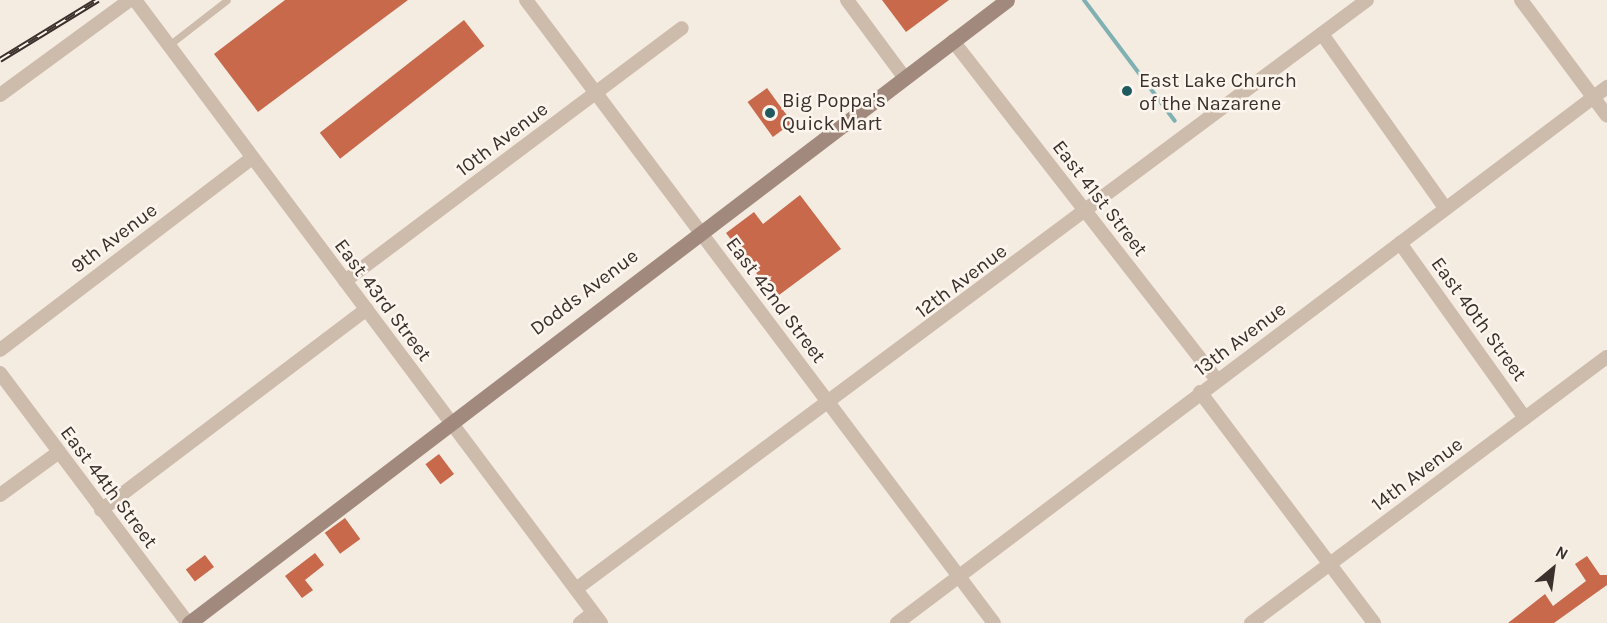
<!DOCTYPE html>
<html>
<head>
<meta charset="utf-8">
<style>
  body { margin:0 }
  #map { position:relative; width:1607px; height:623px; overflow:hidden; background:#f4ebe1; font-family:Karla,sans-serif }
  div>[style] { position:absolute }
  [style*='--x'] { left:calc(var(--x)*1px); top:calc(var(--y)*1px); width:calc(var(--w)*1px); rotate:calc(var(--a)*1deg) }
  .stream>* { height:4px; margin:-2px; padding:0 2px; transform-origin:2px; border-radius:2px; background:#7fb0b2 }
  .building>* { inset:0; background:#c8694b; transform-origin:0 0 }
  .lane>* { height:7px; margin:-3.5px; padding:0 3.5px; transform-origin:3.5px; border-radius:3.5px; background:#cdbbac }
  .street>* { height:14px; margin:-7px; padding:0 7px; transform-origin:7px; border-radius:7px; background:#cdbbac }
  .secondary>* { height:15px; margin:-7.5px; padding:0 7.5px; transform-origin:7.5px; border-radius:7.5px; background:#a18a7d }
  .rail>* { height:6px; margin-top:-3px; transform-origin:0; background:repeating-linear-gradient(90deg,#fbf5ee 0 11px,#3b302b 0 22px); box-sizing:border-box; border-block:2px solid #3b302b }
  .dots>* { width:16px; height:16px; translate:-50% -50%; box-sizing:border-box; border:3px solid #fbf5ee; border-radius:50% }
  span { translate:-50% -50%; white-space:nowrap; text-align:center; line-height:1.15; -webkit-text-stroke:5px #fbf5ee; paint-order:stroke }
  .poi-label { font-size:20px; color:#3b302b }
  .left { translate:0 -50%; text-align:left }
  .street-label { font-size:20px; color:#3b302b }
  .north { position:absolute; left:1523px; top:539px; width:60px; height:60px; -webkit-text-stroke:4px #fbf5ee; paint-order:stroke; rotate:29deg; font-size:16px; font-weight:700; line-height:24px; text-align:center; color:#3b302b }
  .north::after { content:''; display:block; margin:auto; width:21px; height:27px; background:#3b302b; clip-path:polygon(50% 0,100% 100%,50% 72%,0 100%) }
</style>
</head>
<body>
<div id="map">
  <div class="stream">
    <i style="--x:1084;--y:0;--w:151;--a:53.1"></i>
  </div>
  <div class="building">
    <i style="clip-path:polygon(285px 0,408px 0,258px 112px,214px 54px)"></i>
    <i style="clip-path:polygon(882px 0,949px 0,906px 32px)"></i>
    <i style="left:464px;top:20px;width:33px;height:183px;rotate:52deg"></i>
    <i style="left:767px;top:88px;width:43px;height:24px;rotate:54deg"></i>
    <i style="clip-path:polygon(800px 195px,841px 249px,775px 298px,726px 233px,754px 212px,763px 224px)"></i>
    <i style="left:439px;top:454px;width:25px;height:17px;rotate:53deg"></i>
    <i style="left:345px;top:518px;width:26px;height:25px;rotate:54deg"></i>
    <i style="clip-path:polygon(315px 553px,324px 565px,305px 580px,313px 590px,302px 598px,285px 576px)"></i>
    <i style="left:205px;top:555px;width:15px;height:24px;rotate:53deg"></i>
    <i style="clip-path:polygon(1587px 556px,1600px 575px,1607px 575px,1607px 585px,1554px 623px,1508px 623px,1545px 594px,1553px 606px,1586px 581px,1575px 564px)"></i>
  </div>
  <div class="lane">
    <i style="--x:169;--y:45;--w:73;--a:-37.8"></i>
  </div>
  <div class="street">
    <i style="--x:135;--y:0;--w:778;--a:53.2"></i>
    <i style="--x:526;--y:0;--w:779;--a:53.09"></i>
    <i style="--x:847;--y:0;--w:96;--a:53.5"></i>
    <i style="--x:1521;--y:0;--w:144;--a:53.4"></i>
    <i style="--x:1322;--y:34;--w:214;--a:54.7"></i>
    <i style="--x:953;--y:41;--w:430;--a:52.1"></i>
    <i style="--x:0;--y:95;--w:161;--a:-36.2"></i>
    <i style="--x:1400;--y:243;--w:215;--a:54.5"></i>
    <i style="--x:345;--y:281;--w:421;--a:-36.9"></i>
    <i style="--x:0;--y:350;--w:317;--a:-37.3"></i>
    <i style="--x:0;--y:373;--w:313;--a:53.1"></i>
    <i style="--x:1200;--y:392;--w:289;--a:53"></i>
    <i style="--x:0;--y:495;--w:73;--a:-36.1"></i>
    <i style="--x:101;--y:510;--w:333;--a:-37.1"></i>
    <i style="--x:576;--y:589;--w:986;--a:-36.67"></i>
    <i style="--x:580;--y:623;--w:16;--a:-38"></i>
    <i style="--x:897;--y:623;--w:890;--a:-37.05"></i>
    <i style="--x:1251;--y:623;--w:444;--a:-36.8"></i>
  </div>
  <div class="secondary">
    <i style="--x:189;--y:623;--w:1028;--a:-37.29"></i>
  </div>
  <div class="rail">
    <i style="--x:0;--y:60;--w:115;--a:-31.5"></i>
  </div>
  <div class="dots">
    <i style="left:1127px;top:91px;background:#1f5a5e"></i>
    <i style="left:770px;top:113px;background:#1f5a5e"></i>
  </div>
  <div class="poi-label">
    <span class="left" style="left:1139px;top:92px">East Lake Church<br>of the Nazarene</span>
    <span class="left" style="left:782px;top:112px">Big Poppa's<br>Quick Mart</span>
  </div>
  <div class="street-label">
    <span style="left:502px;top:139px;rotate:-37deg">10th Avenue</span>
    <span style="left:1100px;top:198px;rotate:52deg">East 41st Street</span>
    <span style="left:114px;top:238px;rotate:-37deg">9th Avenue</span>
    <span style="left:961px;top:281px;rotate:-37deg">12th Avenue</span>
    <span style="left:584px;top:292px;rotate:-37deg">Dodds Avenue</span>
    <span style="left:383px;top:300px;rotate:53deg">East 43rd Street</span>
    <span style="left:776px;top:300px;rotate:53deg">East 42nd Street</span>
    <span style="left:1479px;top:319px;rotate:54deg">East 40th Street</span>
    <span style="left:1240px;top:339px;rotate:-37deg">13th Avenue</span>
    <span style="left:1417px;top:474px;rotate:-37deg">14th Avenue</span>
    <span style="left:109px;top:487px;rotate:53deg">East 44th Street</span>
  </div>
  <div class="north">N</div>
</div>
</body>
</html>
